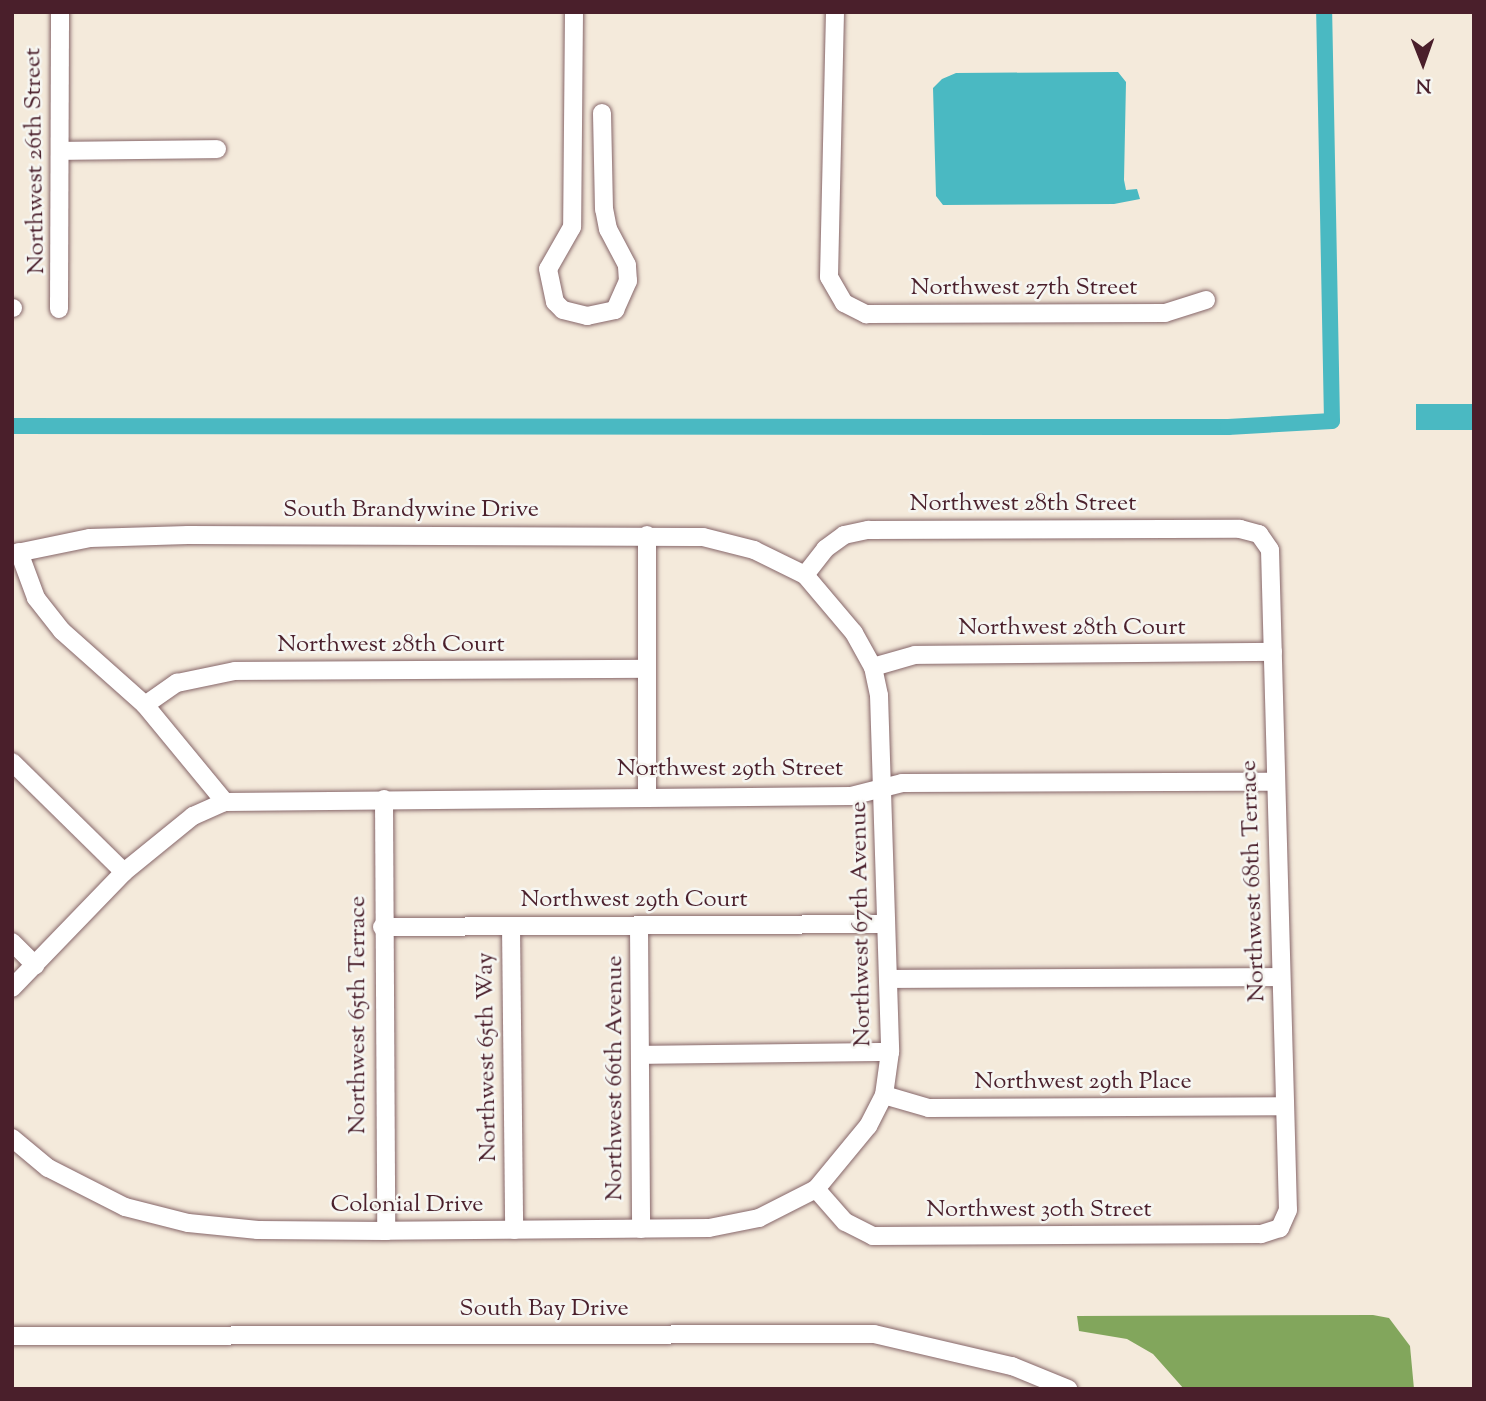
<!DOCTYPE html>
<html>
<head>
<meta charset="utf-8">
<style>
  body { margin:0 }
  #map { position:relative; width:1486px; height:1401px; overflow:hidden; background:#f4eadb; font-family:"Sorts Mill Goudy",serif }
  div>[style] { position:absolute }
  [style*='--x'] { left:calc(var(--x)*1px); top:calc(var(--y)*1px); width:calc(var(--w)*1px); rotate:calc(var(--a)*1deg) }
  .forest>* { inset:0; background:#82a65c }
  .water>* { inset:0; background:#4ab9c2; transform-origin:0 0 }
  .canal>* { height:16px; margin:-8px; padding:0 8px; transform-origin:8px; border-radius:8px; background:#4ab9c2 }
  .roads { filter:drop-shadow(0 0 2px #866669) drop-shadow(0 0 2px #866669) }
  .minor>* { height:18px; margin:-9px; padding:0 9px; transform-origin:9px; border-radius:9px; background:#fff }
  span { translate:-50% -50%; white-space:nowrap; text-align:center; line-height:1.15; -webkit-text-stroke:5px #f6f6f2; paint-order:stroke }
  .street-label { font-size:24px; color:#4a1f2b }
  .frame { position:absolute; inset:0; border:14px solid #4a1f2b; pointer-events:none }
  .north { position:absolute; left:1388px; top:28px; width:70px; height:70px; -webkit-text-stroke:5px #f6f6f2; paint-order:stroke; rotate:179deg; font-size:19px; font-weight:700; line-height:28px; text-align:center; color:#4a1f2b }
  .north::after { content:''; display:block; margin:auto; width:24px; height:32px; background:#4a1f2b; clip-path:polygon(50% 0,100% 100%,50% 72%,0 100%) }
</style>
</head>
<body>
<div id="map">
  <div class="forest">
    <i style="clip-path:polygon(1373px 1315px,1389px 1318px,1410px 1346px,1414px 1389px,1184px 1389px,1153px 1354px,1127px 1339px,1079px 1331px,1077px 1316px)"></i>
  </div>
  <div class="water">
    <i style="clip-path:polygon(1118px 72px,1126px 82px,1124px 180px,1126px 190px,1137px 189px,1140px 199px,1114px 204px,943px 205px,936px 196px,933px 88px,942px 79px,956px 73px)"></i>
    <i style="left:1416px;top:404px;width:58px;height:26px"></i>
  </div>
  <div class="canal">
    <i style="--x:12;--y:426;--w:1216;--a:0.05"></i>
    <i style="--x:1228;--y:427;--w:104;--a:-3.3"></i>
    <i style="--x:1332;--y:421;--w:409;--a:-91.1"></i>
  </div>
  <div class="roads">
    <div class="minor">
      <i style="--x:574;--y:12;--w:215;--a:90.5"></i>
      <i style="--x:572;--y:227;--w:48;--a:119.7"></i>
      <i style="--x:548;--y:269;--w:34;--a:78"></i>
      <i style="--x:555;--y:302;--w:11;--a:45"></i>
      <i style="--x:563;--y:310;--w:25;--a:14"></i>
      <i style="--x:587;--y:316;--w:29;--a:-12"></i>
      <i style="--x:615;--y:310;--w:32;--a:-66"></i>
      <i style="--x:628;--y:281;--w:16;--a:-94"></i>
      <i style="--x:627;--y:265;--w:41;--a:-117.8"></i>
      <i style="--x:608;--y:229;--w:20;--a:-101"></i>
      <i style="--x:604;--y:209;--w:96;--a:-91.2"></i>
      <i style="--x:835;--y:12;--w:265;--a:91.3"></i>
      <i style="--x:829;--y:277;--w:30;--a:60"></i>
      <i style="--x:844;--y:303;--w:25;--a:27"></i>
      <i style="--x:866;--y:314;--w:299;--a:-0.2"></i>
      <i style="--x:1165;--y:313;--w:43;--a:-17.6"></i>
      <i style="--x:61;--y:151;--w:156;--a:-0.7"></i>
      <i style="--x:12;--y:308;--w:1;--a:0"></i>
      <i style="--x:59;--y:309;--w:297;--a:-89.8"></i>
      <i style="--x:19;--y:552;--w:49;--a:69.7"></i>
      <i style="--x:36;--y:598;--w:42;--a:51.8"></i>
      <i style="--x:62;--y:631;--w:111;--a:41.7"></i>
      <i style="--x:145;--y:705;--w:126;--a:50.5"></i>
      <i style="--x:12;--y:554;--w:80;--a:-11.6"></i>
      <i style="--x:90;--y:538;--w:98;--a:-1.8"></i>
      <i style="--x:188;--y:535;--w:515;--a:0.22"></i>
      <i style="--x:703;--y:537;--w:53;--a:14.3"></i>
      <i style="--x:754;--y:550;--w:57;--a:26.1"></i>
      <i style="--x:805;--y:575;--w:76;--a:49.8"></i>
      <i style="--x:854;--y:633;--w:39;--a:61"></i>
      <i style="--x:873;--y:667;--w:29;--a:78"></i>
      <i style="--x:879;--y:695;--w:357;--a:88.2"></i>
      <i style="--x:890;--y:1052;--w:43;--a:97.9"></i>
      <i style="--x:884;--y:1095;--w:35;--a:117"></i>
      <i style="--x:868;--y:1126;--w:82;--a:129.5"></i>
      <i style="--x:816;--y:1189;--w:64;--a:153"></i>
      <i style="--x:759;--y:1218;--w:51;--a:168.7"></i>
      <i style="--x:709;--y:1228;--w:323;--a:179.5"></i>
      <i style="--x:386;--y:1231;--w:128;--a:-179.6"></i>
      <i style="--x:258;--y:1230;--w:70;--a:-174.3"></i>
      <i style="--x:188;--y:1223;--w:65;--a:-165.7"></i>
      <i style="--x:125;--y:1207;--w:86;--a:-153.1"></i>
      <i style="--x:48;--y:1168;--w:47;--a:-140.2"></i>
      <i style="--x:805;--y:575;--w:33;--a:-52"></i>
      <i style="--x:825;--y:549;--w:24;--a:-36"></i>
      <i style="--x:844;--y:535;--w:25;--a:-12"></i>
      <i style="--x:868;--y:530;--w:372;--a:-0.2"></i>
      <i style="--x:1240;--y:529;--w:20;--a:15"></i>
      <i style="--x:1259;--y:534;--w:19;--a:55"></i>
      <i style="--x:1270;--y:550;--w:660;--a:88.44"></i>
      <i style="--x:1288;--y:1210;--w:20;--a:114"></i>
      <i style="--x:1280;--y:1228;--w:20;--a:162"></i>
      <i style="--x:1261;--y:1234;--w:388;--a:179.7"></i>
      <i style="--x:873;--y:1236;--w:31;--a:-153"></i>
      <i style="--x:845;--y:1222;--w:44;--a:-131.3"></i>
      <i style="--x:873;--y:667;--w:44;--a:-15.9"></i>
      <i style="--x:915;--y:655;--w:358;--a:-0.5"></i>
      <i style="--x:145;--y:705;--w:39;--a:-35"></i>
      <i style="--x:177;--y:683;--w:59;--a:-11.7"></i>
      <i style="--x:235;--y:671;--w:411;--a:-0.3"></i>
      <i style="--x:12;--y:762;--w:157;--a:44.5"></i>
      <i style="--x:647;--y:794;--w:259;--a:-90"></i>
      <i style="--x:384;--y:799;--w:432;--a:89.7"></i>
      <i style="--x:511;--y:926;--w:304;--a:89.4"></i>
      <i style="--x:639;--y:926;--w:303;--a:89.6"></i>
      <i style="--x:382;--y:927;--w:504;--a:-0.34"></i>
      <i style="--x:12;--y:942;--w:33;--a:45"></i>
      <i style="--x:890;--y:979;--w:391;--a:-0.3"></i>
      <i style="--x:12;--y:988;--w:161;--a:-46"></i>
      <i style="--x:124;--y:872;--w:89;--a:-39.1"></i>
      <i style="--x:193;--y:816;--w:35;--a:-24"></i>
      <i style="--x:225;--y:802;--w:626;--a:-0.55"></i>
      <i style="--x:851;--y:796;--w:53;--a:-14.3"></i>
      <i style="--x:902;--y:783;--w:373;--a:-0.2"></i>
      <i style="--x:641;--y:1055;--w:249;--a:-0.7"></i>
      <i style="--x:884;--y:1095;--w:47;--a:16.1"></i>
      <i style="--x:929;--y:1108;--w:355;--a:-0.3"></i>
      <i style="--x:12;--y:1336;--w:862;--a:-0.13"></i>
      <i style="--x:874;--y:1334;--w:142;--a:13.1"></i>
      <i style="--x:1012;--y:1366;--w:61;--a:22.3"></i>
    </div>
  </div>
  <div class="street-label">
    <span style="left:36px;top:161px;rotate:-91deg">Northwest 26th Street</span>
    <span style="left:1024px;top:289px">Northwest 27th Street</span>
    <span style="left:1023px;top:505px">Northwest 28th Street</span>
    <span style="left:411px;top:511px">South Brandywine Drive</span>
    <span style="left:1072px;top:629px">Northwest 28th Court</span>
    <span style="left:391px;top:646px">Northwest 28th Court</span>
    <span style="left:730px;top:770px">Northwest 29th Street</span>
    <span style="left:1254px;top:881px;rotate:-92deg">Northwest 68th Terrace</span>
    <span style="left:634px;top:901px">Northwest 29th Court</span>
    <span style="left:862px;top:924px;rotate:-91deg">Northwest 67th Avenue</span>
    <span style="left:359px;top:1015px;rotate:-90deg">Northwest 65th Terrace</span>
    <span style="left:488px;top:1057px;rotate:-91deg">Northwest 65th Way</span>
    <span style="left:616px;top:1078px;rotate:-90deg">Northwest 66th Avenue</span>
    <span style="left:1083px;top:1083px">Northwest 29th Place</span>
    <span style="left:407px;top:1206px">Colonial Drive</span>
    <span style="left:1039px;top:1211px">Northwest 30th Street</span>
    <span style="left:544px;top:1310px">South Bay Drive</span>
  </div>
  <div class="frame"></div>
  <div class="north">N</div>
</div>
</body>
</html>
